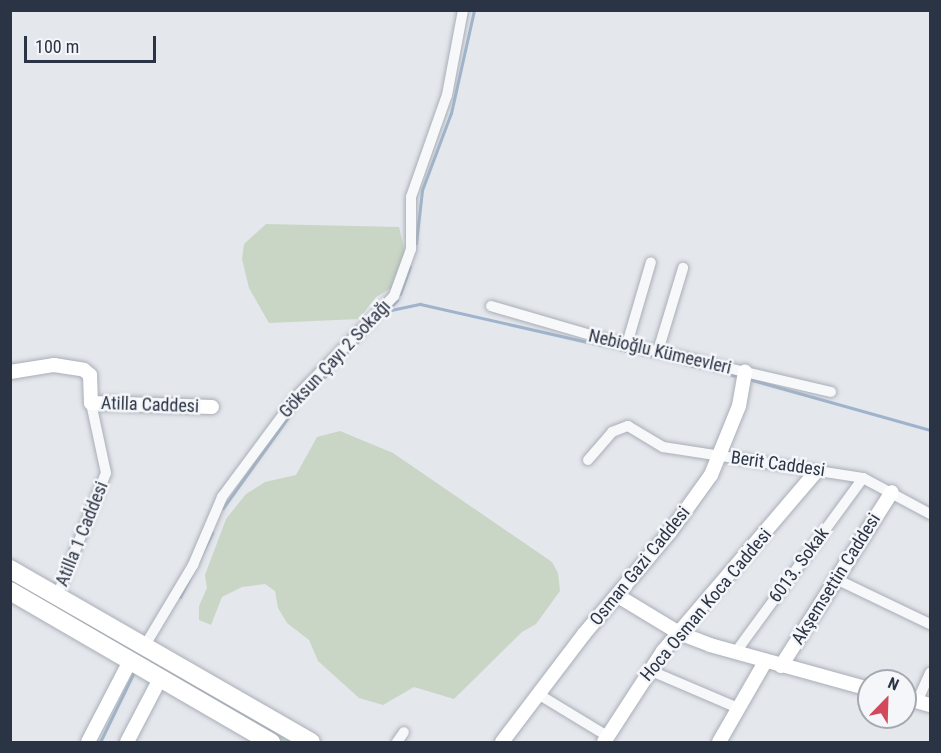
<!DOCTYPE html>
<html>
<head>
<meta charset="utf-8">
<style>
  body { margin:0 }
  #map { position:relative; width:941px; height:753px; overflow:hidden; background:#e4e7ec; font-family:"Roboto Condensed",sans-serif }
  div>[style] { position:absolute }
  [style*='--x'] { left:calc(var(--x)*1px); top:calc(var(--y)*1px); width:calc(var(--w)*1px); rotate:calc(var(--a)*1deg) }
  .green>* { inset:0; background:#c9d6c5 }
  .stream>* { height:3px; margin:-1.5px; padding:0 1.5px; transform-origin:1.5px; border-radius:1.5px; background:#9fb4cc }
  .roads { filter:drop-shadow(0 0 2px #a9aeb7) drop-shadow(0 0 2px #a9aeb7) }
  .street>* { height:10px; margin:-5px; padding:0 5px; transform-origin:5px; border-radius:5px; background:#f7f8fa }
  .secondary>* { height:14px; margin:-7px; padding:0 7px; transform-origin:7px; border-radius:7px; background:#fff }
  .highway>* { height:18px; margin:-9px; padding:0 9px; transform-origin:9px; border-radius:9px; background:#fff }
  span { translate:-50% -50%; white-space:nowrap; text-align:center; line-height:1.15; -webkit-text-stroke:5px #f4f6f9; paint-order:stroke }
  .street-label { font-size:18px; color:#2b3445 }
  .frame { position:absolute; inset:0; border:12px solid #2b3445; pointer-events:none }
  .north { position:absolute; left:857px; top:669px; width:60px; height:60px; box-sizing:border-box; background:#f4f6f9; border:2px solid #a4a8b1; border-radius:50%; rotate:23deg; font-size:16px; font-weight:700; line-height:24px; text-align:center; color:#2b3445 }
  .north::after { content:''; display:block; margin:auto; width:21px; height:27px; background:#d1495b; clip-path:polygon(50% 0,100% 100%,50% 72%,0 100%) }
  .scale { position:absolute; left:24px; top:36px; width:132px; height:27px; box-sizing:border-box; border:3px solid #2b3445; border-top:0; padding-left:8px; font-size:18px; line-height:21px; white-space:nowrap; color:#2b3445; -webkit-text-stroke:4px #f4f6f9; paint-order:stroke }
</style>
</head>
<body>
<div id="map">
  <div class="green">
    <i style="clip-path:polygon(266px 224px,399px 227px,406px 257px,395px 286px,376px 297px,359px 319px,269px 323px,249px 288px,242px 259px,244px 244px)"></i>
    <i style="clip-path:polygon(340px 431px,393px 453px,552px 562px,558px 573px,560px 591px,536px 624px,522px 632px,454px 699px,414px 687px,383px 705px,359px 698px,318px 661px,309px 640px,287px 623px,278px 608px,275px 591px,265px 584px,242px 587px,222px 597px,211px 625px,199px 620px,199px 606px,207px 588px,205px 575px,226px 519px,246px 494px,265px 482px,296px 475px,317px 437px)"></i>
    <i style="clip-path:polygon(11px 575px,299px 742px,285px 742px,114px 645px,11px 584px)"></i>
  </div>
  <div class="stream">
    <i style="--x:416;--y:243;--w:53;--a:-83.5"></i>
    <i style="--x:422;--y:190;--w:82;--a:-69.4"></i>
    <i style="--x:451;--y:113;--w:106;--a:-77.4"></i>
    <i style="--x:400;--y:294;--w:29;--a:-70"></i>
    <i style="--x:391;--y:310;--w:30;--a:-12"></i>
    <i style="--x:420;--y:304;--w:325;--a:12.8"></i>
    <i style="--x:752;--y:380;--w:185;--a:15.7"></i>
    <i style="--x:223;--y:508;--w:122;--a:-54.4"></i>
    <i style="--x:294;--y:409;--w:150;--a:-46.6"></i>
    <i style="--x:180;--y:597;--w:72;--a:-63.4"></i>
    <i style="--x:100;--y:742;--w:76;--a:-64.1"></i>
  </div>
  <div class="roads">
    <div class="street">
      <i style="--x:491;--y:306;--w:122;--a:16.2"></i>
      <i style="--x:608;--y:340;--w:229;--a:13.1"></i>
      <i style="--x:627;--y:344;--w:85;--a:-73.7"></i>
      <i style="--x:658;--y:351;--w:87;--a:-73.2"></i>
      <i style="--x:588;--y:460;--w:37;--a:-49"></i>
      <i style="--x:612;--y:432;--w:17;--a:-21"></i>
      <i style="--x:628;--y:426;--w:41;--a:31"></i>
      <i style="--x:663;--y:447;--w:202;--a:8.8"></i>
      <i style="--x:863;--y:478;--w:76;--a:28.2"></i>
      <i style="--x:836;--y:579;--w:104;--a:25.6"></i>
      <i style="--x:57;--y:596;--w:132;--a:-68.3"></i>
      <i style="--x:106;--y:473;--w:72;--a:-102.1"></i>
      <i style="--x:144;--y:647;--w:96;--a:-59.1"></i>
      <i style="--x:193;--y:565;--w:74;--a:-66.9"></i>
      <i style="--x:222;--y:497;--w:126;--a:-53.4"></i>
      <i style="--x:297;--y:396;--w:139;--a:-45.9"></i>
      <i style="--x:394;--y:296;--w:50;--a:-70.1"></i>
      <i style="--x:411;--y:249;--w:52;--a:-90"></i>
      <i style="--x:411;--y:197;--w:108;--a:-70.6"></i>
      <i style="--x:447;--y:95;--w:86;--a:-79.3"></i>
      <i style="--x:735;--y:653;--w:217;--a:-53.8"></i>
      <i style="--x:649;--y:670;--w:97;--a:23.1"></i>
      <i style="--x:538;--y:694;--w:81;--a:31.3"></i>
      <i style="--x:917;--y:702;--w:32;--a:-66"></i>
      <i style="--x:397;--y:742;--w:12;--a:-55"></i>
    </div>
    <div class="secondary">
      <i style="--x:10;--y:372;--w:45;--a:-9"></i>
      <i style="--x:54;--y:365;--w:30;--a:9"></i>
      <i style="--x:84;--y:370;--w:8;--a:40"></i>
      <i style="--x:90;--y:375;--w:28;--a:88"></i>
      <i style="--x:91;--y:403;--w:121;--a:1.9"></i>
      <i style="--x:618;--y:596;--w:71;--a:31.2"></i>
      <i style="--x:679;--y:633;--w:33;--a:21"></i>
      <i style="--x:710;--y:645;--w:165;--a:15.5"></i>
      <i style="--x:781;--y:666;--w:206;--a:-57.5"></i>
      <i style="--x:905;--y:698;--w:26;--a:16"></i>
      <i style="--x:88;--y:742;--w:91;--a:-62.6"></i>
      <i style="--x:127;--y:742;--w:71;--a:-62.4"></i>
      <i style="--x:502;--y:742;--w:136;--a:-52.8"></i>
      <i style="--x:584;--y:634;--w:133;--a:-49.9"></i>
      <i style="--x:670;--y:532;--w:70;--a:-54.3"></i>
      <i style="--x:711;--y:475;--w:74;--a:-67.9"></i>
      <i style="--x:739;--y:406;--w:35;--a:-80"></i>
      <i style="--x:604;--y:742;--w:108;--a:-57"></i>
      <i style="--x:663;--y:651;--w:235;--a:-49.5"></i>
      <i style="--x:719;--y:742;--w:92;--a:-60.1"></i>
    </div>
    <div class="highway">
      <i style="--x:10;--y:569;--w:347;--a:29.9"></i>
      <i style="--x:10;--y:591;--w:302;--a:30.1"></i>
    </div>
  </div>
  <div class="street-label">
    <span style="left:660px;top:352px;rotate:13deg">Nebioğlu Kümeevleri</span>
    <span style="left:335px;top:359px;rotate:-47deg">Göksun Çayı 2 Sokağı</span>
    <span style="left:150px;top:405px;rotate:2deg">Atilla Caddesi</span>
    <span style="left:778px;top:464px;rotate:8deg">Berit Caddesi</span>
    <span style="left:82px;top:534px;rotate:-68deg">Atilla 1 Caddesi</span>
    <span style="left:799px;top:565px;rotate:-54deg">6013. Sokak</span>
    <span style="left:640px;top:566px;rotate:-51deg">Osman Gazi Caddesi</span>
    <span style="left:836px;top:579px;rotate:-58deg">Akşemsettin Caddesi</span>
    <span style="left:706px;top:605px;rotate:-50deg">Hoca Osman Koca Caddesi</span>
  </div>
  <div class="frame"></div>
  <div class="north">N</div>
  <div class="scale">100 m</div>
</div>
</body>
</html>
